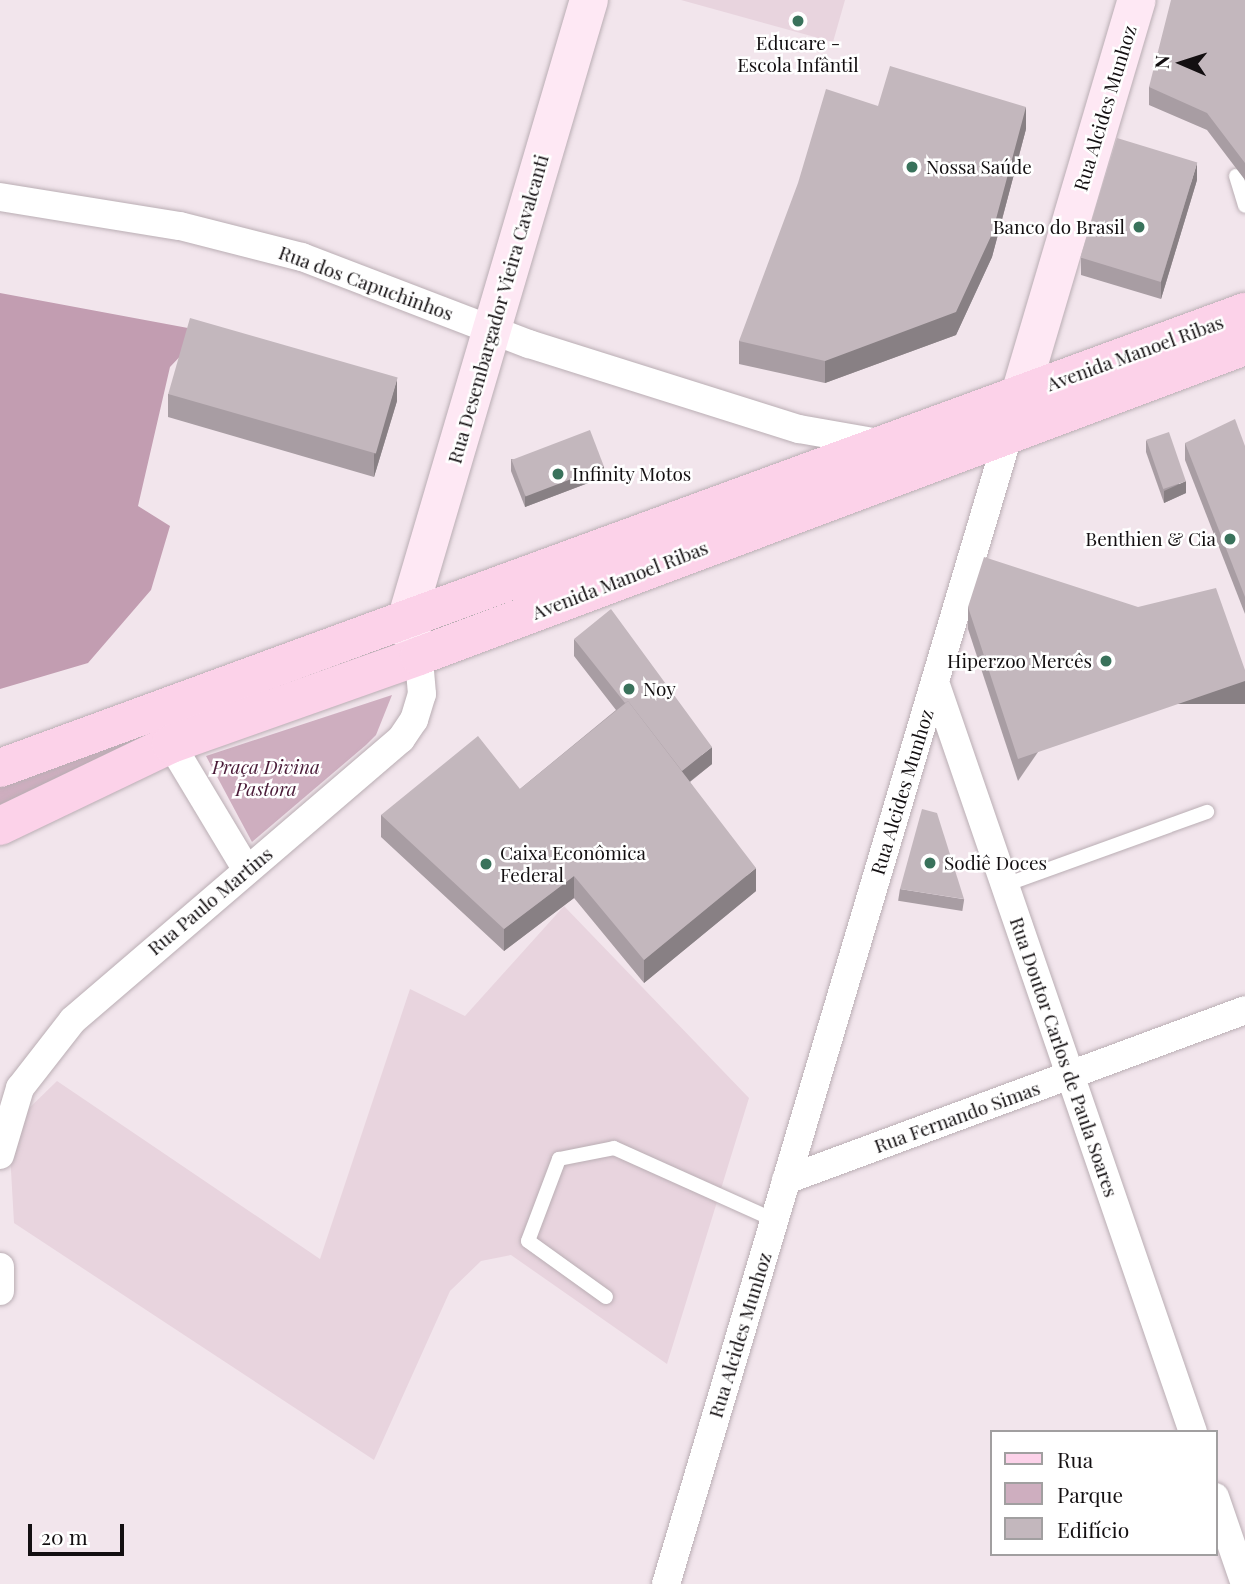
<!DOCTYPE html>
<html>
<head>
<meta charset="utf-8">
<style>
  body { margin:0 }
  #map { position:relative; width:1245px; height:1584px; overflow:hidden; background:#f2e5ec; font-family:"Playfair Display",serif }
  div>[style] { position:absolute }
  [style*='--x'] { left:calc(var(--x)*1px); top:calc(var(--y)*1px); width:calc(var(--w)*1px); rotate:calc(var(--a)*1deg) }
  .built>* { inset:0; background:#e8d4de }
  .green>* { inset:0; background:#ceaebf }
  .forest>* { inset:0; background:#c29db1 }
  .roads { filter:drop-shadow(0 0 2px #baaeb4) drop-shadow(0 0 2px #baaeb4) }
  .lane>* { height:14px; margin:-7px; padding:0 7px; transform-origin:7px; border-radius:7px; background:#fff }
  .street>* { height:28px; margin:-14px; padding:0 14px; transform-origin:14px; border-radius:14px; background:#fff }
  .secondary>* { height:38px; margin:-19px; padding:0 19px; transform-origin:19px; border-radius:19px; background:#fee8f4 }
  .primary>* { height:38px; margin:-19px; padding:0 19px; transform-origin:19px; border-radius:19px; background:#fcd2e9 }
  .wall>* { inset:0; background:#a89da3; transform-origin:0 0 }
  .shaded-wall>* { inset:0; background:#888084; transform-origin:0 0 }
  .building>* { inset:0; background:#c3b7bd; transform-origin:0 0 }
  .dots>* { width:19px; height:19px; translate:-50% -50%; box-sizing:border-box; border:4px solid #fff; border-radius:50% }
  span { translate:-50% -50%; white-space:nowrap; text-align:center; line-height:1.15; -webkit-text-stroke:5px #fff; paint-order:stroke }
  .poi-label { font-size:19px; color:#130f11 }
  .left { translate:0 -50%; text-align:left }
  .right { translate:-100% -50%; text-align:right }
  .street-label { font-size:19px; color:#130f11 }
  .park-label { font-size:19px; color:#4a1b38; font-style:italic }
  .legend { position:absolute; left:990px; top:1430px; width:228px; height:126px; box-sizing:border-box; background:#fff; border:2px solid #a19fa0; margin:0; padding:9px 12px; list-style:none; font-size:21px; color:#130f11 }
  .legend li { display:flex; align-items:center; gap:14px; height:35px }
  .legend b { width:35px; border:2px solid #a19fa0 }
  .north { position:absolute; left:1147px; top:28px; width:70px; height:70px; -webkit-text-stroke:5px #fff; paint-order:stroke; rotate:273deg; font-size:19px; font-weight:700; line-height:28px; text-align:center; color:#130f11 }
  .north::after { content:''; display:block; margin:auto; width:24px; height:32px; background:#130f11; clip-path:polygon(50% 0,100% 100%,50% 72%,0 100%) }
  .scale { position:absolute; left:28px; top:1524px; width:96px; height:32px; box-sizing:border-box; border:4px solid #130f11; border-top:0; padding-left:9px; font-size:21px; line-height:24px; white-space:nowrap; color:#130f11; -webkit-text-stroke:5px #fff; paint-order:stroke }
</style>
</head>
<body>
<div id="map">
  <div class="built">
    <i style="clip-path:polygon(681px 0,845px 0,833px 42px)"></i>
    <i style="clip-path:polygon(564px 906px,749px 1098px,667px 1364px,511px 1255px,481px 1261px,450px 1291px,374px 1460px,14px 1223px,10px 1153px,21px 1116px,57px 1081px,320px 1259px,410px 989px,465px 1016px)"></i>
  </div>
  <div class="green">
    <i style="clip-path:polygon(305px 670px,0 806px,0 785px)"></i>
    <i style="clip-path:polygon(392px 695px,376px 735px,366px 745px,252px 842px,206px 756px)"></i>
  </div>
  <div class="forest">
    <i style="clip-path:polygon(0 293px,204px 331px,170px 367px,138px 506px,170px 526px,151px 590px,88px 663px,0 689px)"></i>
  </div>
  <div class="roads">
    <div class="lane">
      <i style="--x:1236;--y:176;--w:31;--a:73"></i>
      <i style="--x:1005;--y:885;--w:215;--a:-19.9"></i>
      <i style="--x:606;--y:1297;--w:96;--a:-144.3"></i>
      <i style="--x:528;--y:1241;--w:88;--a:-69.3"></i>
      <i style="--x:559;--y:1159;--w:56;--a:-11.3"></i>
      <i style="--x:614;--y:1148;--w:175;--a:24.2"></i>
    </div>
    <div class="street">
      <i style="--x:0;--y:197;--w:182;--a:9.2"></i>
      <i style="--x:180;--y:226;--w:126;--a:14.3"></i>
      <i style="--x:302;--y:257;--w:243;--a:21"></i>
      <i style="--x:529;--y:344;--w:283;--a:17.5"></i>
      <i style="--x:799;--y:429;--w:87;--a:9.9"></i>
      <i style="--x:935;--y:682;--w:793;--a:71.02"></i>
      <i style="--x:171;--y:744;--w:146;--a:59"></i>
      <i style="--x:0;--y:1155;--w:70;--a:-73.4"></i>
      <i style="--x:20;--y:1088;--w:86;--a:-52.1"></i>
      <i style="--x:73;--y:1020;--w:432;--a:-40.6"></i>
      <i style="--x:401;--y:739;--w:23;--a:-56"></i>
      <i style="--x:414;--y:720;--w:27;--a:-73"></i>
      <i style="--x:422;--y:694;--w:38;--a:-95"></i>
      <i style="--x:786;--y:1180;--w:489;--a:-20.3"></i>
      <i style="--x:0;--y:1267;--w:24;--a:90"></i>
      <i style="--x:1215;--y:1497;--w:92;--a:71"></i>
      <i style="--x:666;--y:1584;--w:1201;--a:-73.41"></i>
    </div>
    <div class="secondary">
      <i style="--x:1012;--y:421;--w:439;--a:-73.5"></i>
      <i style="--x:415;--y:644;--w:28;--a:-107"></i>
      <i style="--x:407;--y:617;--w:643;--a:-73.57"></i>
    </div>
    <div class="primary">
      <i style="--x:0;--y:768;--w:1326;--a:-20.12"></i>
      <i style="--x:0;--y:826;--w:190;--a:-25.6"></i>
      <i style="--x:171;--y:744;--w:263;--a:-19.5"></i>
      <i style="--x:419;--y:656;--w:882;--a:-20.57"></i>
    </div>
  </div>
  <div class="wall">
    <i style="clip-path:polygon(1245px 0,1245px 180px,1207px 130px,1149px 105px,1149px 87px)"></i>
    <i style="clip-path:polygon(1026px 129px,992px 257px,956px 335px,825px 383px,739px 364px,739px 341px)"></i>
    <i style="clip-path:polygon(1197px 180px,1161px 299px,1081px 275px,1081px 258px)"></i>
    <i style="clip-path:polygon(168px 394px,397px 401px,374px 477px,168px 417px)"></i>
    <i style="clip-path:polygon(1146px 440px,1186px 493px,1164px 503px,1146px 452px)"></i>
    <i style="clip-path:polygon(1185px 443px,1245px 446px,1245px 614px,1185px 460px)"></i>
    <i style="clip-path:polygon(511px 459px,604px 477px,525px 507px,511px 471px)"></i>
    <i style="clip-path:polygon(968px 607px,1138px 607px,1018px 781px,968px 629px)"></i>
    <i style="clip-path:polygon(574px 639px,712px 764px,690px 782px,756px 891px,644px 983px,574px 898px,504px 951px,381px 837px,381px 815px,520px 789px,616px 710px,574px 656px)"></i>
    <i style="left:900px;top:889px;width:65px;height:12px;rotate:9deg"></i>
  </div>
  <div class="shaded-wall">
    <i style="clip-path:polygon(1026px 107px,1026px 129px,992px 257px,956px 335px,825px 383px,825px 361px)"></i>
    <i style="clip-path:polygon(1197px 163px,1197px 180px,1161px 299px,1161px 282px)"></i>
    <i style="clip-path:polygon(397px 379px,397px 401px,374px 477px,374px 455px)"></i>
    <i style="clip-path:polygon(604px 466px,604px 477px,525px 507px,525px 495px)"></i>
    <i style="clip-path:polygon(1186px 481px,1186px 493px,1164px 503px,1164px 491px)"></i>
    <i style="left:1245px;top:681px;width:23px;height:240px;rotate:90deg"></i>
    <i style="clip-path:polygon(712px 747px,712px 764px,679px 790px,679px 773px)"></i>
    <i style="clip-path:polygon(756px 868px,756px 891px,644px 983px,644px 960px)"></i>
    <i style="clip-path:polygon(574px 876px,574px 898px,504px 951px,504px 929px)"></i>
  </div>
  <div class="building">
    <i style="clip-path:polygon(1171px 0,1245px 0,1245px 163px,1207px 113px,1149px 87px)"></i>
    <i style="clip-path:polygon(890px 66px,1026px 107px,992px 234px,956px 312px,825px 361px,739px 341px,798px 183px,826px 89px,878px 106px)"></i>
    <i style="left:1117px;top:138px;width:84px;height:125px;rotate:17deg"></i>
    <i style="left:190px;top:318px;width:216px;height:79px;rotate:16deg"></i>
    <i style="clip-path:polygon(1235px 419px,1245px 446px,1245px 597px,1185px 443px)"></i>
    <i style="left:590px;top:430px;width:39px;height:84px;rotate:69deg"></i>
    <i style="left:1169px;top:432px;width:52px;height:24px;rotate:71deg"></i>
    <i style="clip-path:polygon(984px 557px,1138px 607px,1216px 588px,1245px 670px,1245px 681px,1018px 759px,968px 607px)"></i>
    <i style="clip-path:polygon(611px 609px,712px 747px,682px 771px,628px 701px,625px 703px,574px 639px)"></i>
    <i style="clip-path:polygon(628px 701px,756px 868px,644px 960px,574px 876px,504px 929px,381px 815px,478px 736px,520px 789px)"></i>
    <i style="clip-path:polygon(922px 809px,937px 813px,964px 899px,900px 889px)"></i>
  </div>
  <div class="dots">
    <i style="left:798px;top:21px;background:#39725b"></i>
    <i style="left:912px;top:167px;background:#39725b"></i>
    <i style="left:1139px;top:227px;background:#39725b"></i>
    <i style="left:558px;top:474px;background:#39725b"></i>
    <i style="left:1230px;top:539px;background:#39725b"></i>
    <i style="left:1106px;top:661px;background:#39725b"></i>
    <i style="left:629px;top:689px;background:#39725b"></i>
    <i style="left:930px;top:863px;background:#39725b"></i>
    <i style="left:486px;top:864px;background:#39725b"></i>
  </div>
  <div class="poi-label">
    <span style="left:798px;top:54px">Educare -<br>Escola Infântil</span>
    <span class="left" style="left:926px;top:167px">Nossa Saúde</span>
    <span class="right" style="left:1125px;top:227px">Banco do Brasil</span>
    <span class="left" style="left:572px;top:474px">Infinity Motos</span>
    <span class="right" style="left:1216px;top:539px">Benthien &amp; Cia</span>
    <span class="right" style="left:1092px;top:661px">Hiperzoo Mercês</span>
    <span class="left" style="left:643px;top:689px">Noy</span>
    <span class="left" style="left:500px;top:864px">Caixa Econômica<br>Federal</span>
    <span class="left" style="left:944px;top:863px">Sodiê Doces</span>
  </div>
  <div class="street-label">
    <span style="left:1105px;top:108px;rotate:-73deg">Rua Alcides Munhoz</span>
    <span style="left:366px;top:283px;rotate:20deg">Rua dos Capuchinhos</span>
    <span style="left:498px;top:309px;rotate:-74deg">Rua Desembargador Vieira Cavalcanti</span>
    <span style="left:1135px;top:353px;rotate:-20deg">Avenida Manoel Ribas</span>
    <span style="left:620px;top:580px;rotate:-21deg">Avenida Manoel Ribas</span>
    <span style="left:902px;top:792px;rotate:-73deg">Rua Alcides Munhoz</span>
    <span style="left:210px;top:901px;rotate:-40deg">Rua Paulo Martins</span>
    <span style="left:1064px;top:1057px;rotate:71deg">Rua Doutor Carlos de Paula Soares</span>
    <span style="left:957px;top:1117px;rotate:-20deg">Rua Fernando Simas</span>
    <span style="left:740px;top:1335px;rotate:-73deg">Rua Alcides Munhoz</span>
  </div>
  <div class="park-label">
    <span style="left:266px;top:778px">Praça Divina<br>Pastora</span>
  </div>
  <ul class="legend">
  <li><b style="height:9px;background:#fcd2e9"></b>Rua</li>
  <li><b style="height:19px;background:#ceaebf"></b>Parque</li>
  <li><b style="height:19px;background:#c3b7bd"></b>Edifício</li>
  </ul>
  <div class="north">N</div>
  <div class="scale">20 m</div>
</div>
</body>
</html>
